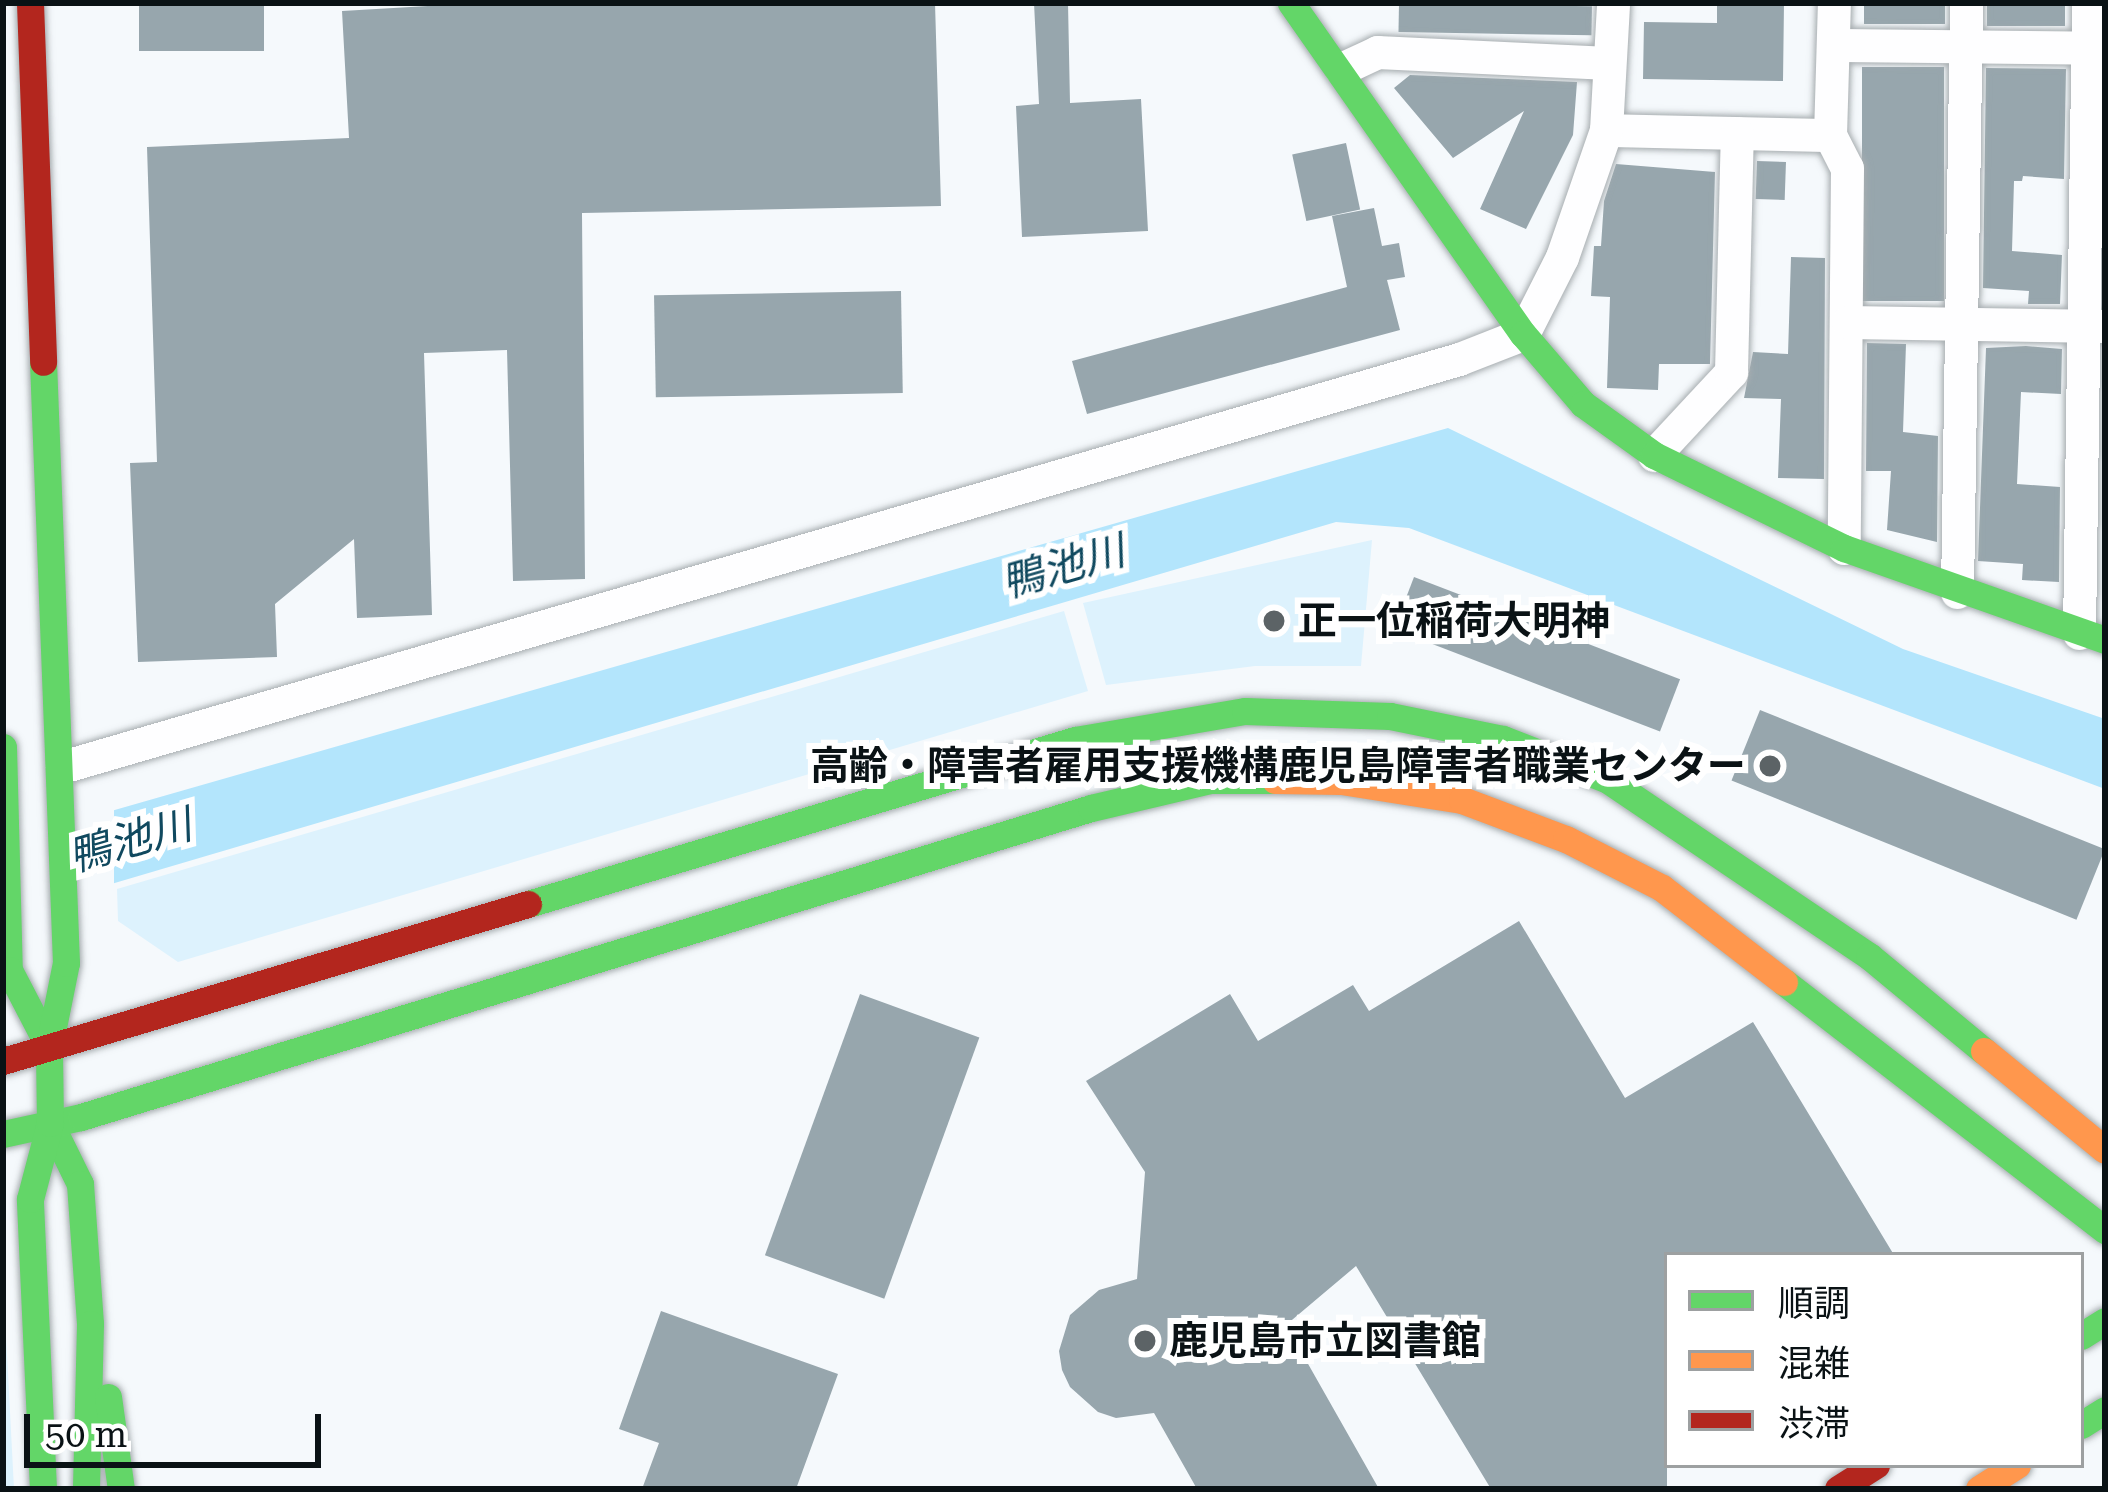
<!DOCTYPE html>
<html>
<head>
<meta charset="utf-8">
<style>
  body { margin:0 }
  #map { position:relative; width:2108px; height:1492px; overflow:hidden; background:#f5f9fc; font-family:"Roboto Serif","Noto Sans JP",serif }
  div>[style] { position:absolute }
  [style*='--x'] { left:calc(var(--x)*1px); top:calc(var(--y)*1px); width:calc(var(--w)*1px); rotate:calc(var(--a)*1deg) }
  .green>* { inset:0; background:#ddf2fd }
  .water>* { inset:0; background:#b3e5fc }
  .pier>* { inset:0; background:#f5f9fc }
  .building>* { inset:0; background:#97a6ad; transform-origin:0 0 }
  .roads { filter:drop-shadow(0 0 3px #a7adb0) drop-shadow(0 0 3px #a7adb0) }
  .street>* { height:33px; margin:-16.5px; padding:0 16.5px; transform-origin:16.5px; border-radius:16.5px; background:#fefeff }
  .fast>* { height:27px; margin:-13.5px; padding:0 13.5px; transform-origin:13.5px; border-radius:13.5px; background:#63d668 }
  .slow>* { height:27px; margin:-13.5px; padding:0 13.5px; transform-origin:13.5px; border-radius:13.5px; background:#ff974d }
  .jam>* { height:27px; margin:-13.5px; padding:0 13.5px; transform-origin:13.5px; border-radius:13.5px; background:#b3261e }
  .dots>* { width:33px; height:33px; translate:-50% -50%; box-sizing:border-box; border:6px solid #fff; border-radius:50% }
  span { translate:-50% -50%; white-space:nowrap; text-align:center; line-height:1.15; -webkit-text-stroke:12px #fff; paint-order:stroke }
  .poi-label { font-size:39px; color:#0a1215; font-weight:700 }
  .left { translate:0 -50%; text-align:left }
  .right { translate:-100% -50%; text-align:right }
  .water-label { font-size:42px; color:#10495f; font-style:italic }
  .frame { position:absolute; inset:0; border:6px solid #0a1215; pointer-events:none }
  .legend { position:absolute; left:1664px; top:1252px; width:420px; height:216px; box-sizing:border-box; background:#fff; border:3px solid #9da0a1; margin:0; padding:15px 21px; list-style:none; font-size:36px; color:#0a1215 }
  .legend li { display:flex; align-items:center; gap:24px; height:60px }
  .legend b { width:60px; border:3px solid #9da0a1 }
  .scale { position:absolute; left:24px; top:1414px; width:297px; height:54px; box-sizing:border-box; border:6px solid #0a1215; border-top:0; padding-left:15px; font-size:36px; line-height:42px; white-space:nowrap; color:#0a1215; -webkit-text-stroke:9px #fff; paint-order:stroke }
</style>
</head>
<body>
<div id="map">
  <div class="green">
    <i style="clip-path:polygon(1372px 540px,1361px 666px,1255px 666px,1106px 685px,1083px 603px)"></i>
    <i style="clip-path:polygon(1064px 611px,1088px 691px,178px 962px,118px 921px,117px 889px)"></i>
    <i style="clip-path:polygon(3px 1284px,8px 1373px,14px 1489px,3px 1489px)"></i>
  </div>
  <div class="water">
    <i style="clip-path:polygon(1448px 428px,1903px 649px,2105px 719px,2105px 789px,1409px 528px,1336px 522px,3px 916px,3px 842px)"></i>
  </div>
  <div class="pier">
    <i style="clip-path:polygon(114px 804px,114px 890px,3px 922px,3px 836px)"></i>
  </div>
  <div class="building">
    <i style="left:139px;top:3px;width:125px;height:48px"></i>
    <i style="clip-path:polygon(479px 3px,935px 3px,941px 206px,582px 213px,585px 579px,513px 581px,507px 350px,424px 353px,432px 615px,357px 618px,354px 539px,275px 604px,277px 657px,138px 662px,130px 463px,157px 462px,147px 147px,349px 138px,342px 11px)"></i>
    <i style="clip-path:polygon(1034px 3px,1068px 3px,1070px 103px,1141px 99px,1148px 231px,1022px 237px,1016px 106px,1039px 104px)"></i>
    <i style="left:1399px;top:3px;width:193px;height:29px;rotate:1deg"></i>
    <i style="clip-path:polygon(1717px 3px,1784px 3px,1783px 81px,1643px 79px,1644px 22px,1717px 23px)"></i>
    <i style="left:1864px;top:3px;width:81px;height:21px"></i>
    <i style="left:1987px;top:3px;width:78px;height:23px"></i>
    <i style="left:1862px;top:67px;width:82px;height:234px"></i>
    <i style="clip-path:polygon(1986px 68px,2066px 69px,2064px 179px,2023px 176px,2022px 181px,2014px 181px,2012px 251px,2062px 255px,2060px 304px,2028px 304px,2029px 291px,1983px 288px)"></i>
    <i style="clip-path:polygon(1410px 75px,1577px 82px,1573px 135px,1526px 229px,1480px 209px,1524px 111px,1453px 158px,1394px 88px)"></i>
    <i style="left:1346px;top:143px;width:68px;height:55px;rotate:78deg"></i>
    <i style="left:1757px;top:161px;width:29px;height:38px;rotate:2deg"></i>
    <i style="clip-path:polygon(1616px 164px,1715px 172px,1710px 364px,1659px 364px,1658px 390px,1607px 388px,1610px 297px,1591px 296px,1594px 246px,1601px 246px,1604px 201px)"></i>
    <i style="clip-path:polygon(1374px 208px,1382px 246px,1399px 243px,1405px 277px,1387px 280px,1400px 330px,1087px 414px,1072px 361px,1347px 287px,1332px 216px)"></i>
    <i style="clip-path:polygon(1791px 257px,1825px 258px,1824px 479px,1778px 478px,1781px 399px,1744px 398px,1753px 352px,1788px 354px)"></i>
    <i style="left:901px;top:291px;width:102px;height:247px;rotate:89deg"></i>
    <i style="clip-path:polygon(1867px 343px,1906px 344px,1903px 432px,1938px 436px,1937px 542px,1887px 530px,1891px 471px,1866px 471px)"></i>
    <i style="clip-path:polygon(2026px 346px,2062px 349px,2061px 394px,2021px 392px,2017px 484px,2060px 487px,2059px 582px,2022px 580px,2023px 564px,1978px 561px,1986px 348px)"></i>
    <i style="left:1414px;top:577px;width:285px;height:56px;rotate:21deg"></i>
    <i style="left:1760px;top:710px;width:372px;height:76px;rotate:22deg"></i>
    <i style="clip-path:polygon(1519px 921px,1625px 1098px,1753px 1022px,1894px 1255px,1667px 1255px,1667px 1489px,1491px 1489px,1356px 1266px,1286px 1325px,1379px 1489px,1197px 1489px,1154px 1413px,1116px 1418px,1098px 1412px,1070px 1387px,1062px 1370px,1059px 1351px,1070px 1315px,1099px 1290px,1137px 1279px,1145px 1172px,1086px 1081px,1230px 994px,1258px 1041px,1353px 985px,1369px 1011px)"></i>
    <i style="left:860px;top:994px;width:127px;height:278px;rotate:20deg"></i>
    <i style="clip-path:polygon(661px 1311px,838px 1374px,796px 1489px,642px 1489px,659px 1443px,619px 1429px)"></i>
  </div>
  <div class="roads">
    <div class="street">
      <i style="--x:1833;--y:45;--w:272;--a:0.6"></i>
      <i style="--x:1341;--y:69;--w:40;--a:-25"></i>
      <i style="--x:1377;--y:52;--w:232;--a:2.7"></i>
      <i style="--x:1606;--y:130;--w:224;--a:1.3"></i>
      <i style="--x:1830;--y:135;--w:132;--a:-88.3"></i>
      <i style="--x:1830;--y:135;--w:37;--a:63"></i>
      <i style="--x:1847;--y:168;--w:380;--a:90.5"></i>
      <i style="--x:1848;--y:322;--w:255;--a:0.9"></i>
      <i style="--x:1654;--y:455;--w:113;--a:-47.1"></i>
      <i style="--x:1731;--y:372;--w:239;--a:-88.6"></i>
      <i style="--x:1957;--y:592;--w:589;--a:-89.12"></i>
      <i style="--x:2079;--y:633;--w:630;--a:-89.18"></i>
      <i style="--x:62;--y:767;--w:1455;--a:-16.28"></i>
      <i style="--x:1459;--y:359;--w:69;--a:-21.3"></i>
      <i style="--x:1523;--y:334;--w:86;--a:-63.1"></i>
      <i style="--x:1562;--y:257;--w:134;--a:-70.9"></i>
      <i style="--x:1606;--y:130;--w:127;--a:-86.8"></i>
    </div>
    <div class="fast">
      <i style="--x:1291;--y:3;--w:404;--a:55"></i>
      <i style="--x:1523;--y:334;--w:92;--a:49.4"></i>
      <i style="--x:1583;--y:404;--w:87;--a:35.7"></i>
      <i style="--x:1654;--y:455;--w:212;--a:26.1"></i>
      <i style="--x:1844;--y:548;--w:277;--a:19.4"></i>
      <i style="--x:3;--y:747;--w:223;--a:88.5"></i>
      <i style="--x:9;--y:970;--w:87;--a:62.5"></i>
      <i style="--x:528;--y:904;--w:571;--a:-16.69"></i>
      <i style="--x:1075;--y:740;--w:172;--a:-9.7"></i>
      <i style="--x:1245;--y:711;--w:145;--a:2"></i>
      <i style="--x:1390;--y:716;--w:115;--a:11.5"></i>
      <i style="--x:1503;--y:739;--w:113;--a:21.3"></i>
      <i style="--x:1608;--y:780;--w:315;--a:34"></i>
      <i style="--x:1869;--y:956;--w:149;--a:39.6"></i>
      <i style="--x:1784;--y:982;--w:406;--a:37.7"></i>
      <i style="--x:50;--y:1123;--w:68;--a:63.8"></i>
      <i style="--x:80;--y:1184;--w:140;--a:85.9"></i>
      <i style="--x:90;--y:1324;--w:165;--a:91.4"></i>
      <i style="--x:3;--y:1134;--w:80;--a:-12.3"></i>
      <i style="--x:81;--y:1117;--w:1056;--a:-17.01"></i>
      <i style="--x:1091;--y:808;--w:122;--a:-13.2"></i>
      <i style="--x:1210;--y:780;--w:65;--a:0"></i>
      <i style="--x:2081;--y:1336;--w:28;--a:-32"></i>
      <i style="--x:108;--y:1397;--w:93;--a:82"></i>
      <i style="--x:2081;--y:1425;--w:28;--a:-32"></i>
      <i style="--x:43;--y:1489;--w:290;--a:-92.6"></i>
      <i style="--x:30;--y:1199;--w:79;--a:-75.3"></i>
      <i style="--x:50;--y:1123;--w:76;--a:-90.8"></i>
      <i style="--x:49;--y:1047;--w:86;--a:-78.6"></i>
      <i style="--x:66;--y:963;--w:601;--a:-92.19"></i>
    </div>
    <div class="slow">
      <i style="--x:1275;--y:780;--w:66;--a:0.9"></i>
      <i style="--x:1341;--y:781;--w:122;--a:8.9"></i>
      <i style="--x:1462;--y:800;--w:111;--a:20.6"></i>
      <i style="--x:1566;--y:839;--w:108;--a:27"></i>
      <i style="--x:1662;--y:888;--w:154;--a:37.6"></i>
      <i style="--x:1984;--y:1051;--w:156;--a:39.3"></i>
      <i style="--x:1979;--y:1489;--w:45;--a:-32.3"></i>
    </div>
    <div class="jam">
      <i style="--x:30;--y:3;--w:359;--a:87.9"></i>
      <i style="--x:3;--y:1061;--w:548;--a:-16.65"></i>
      <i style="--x:1838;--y:1489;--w:45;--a:-32.3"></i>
    </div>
  </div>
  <div class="dots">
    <i style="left:1274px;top:621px;background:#5c6366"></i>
    <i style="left:1770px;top:766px;background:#5c6366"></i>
    <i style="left:1145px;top:1341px;background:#5c6366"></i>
  </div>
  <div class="poi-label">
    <span class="left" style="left:1298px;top:621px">正一位稲荷大明神</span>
    <span class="right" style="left:1746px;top:766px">高齢・障害者雇用支援機構鹿児島障害者職業センター</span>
    <span class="left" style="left:1169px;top:1341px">鹿児島市立図書館</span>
  </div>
  <div class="water-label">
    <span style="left:1063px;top:567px;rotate:-16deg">鴨池川</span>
    <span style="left:130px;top:841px;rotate:-16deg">鴨池川</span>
  </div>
  <div class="frame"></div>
  <ul class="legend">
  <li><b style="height:15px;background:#63d668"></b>順調</li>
  <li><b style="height:15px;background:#ff974d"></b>混雑</li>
  <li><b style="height:15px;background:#b3261e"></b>渋滞</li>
  </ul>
  <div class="scale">50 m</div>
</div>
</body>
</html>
